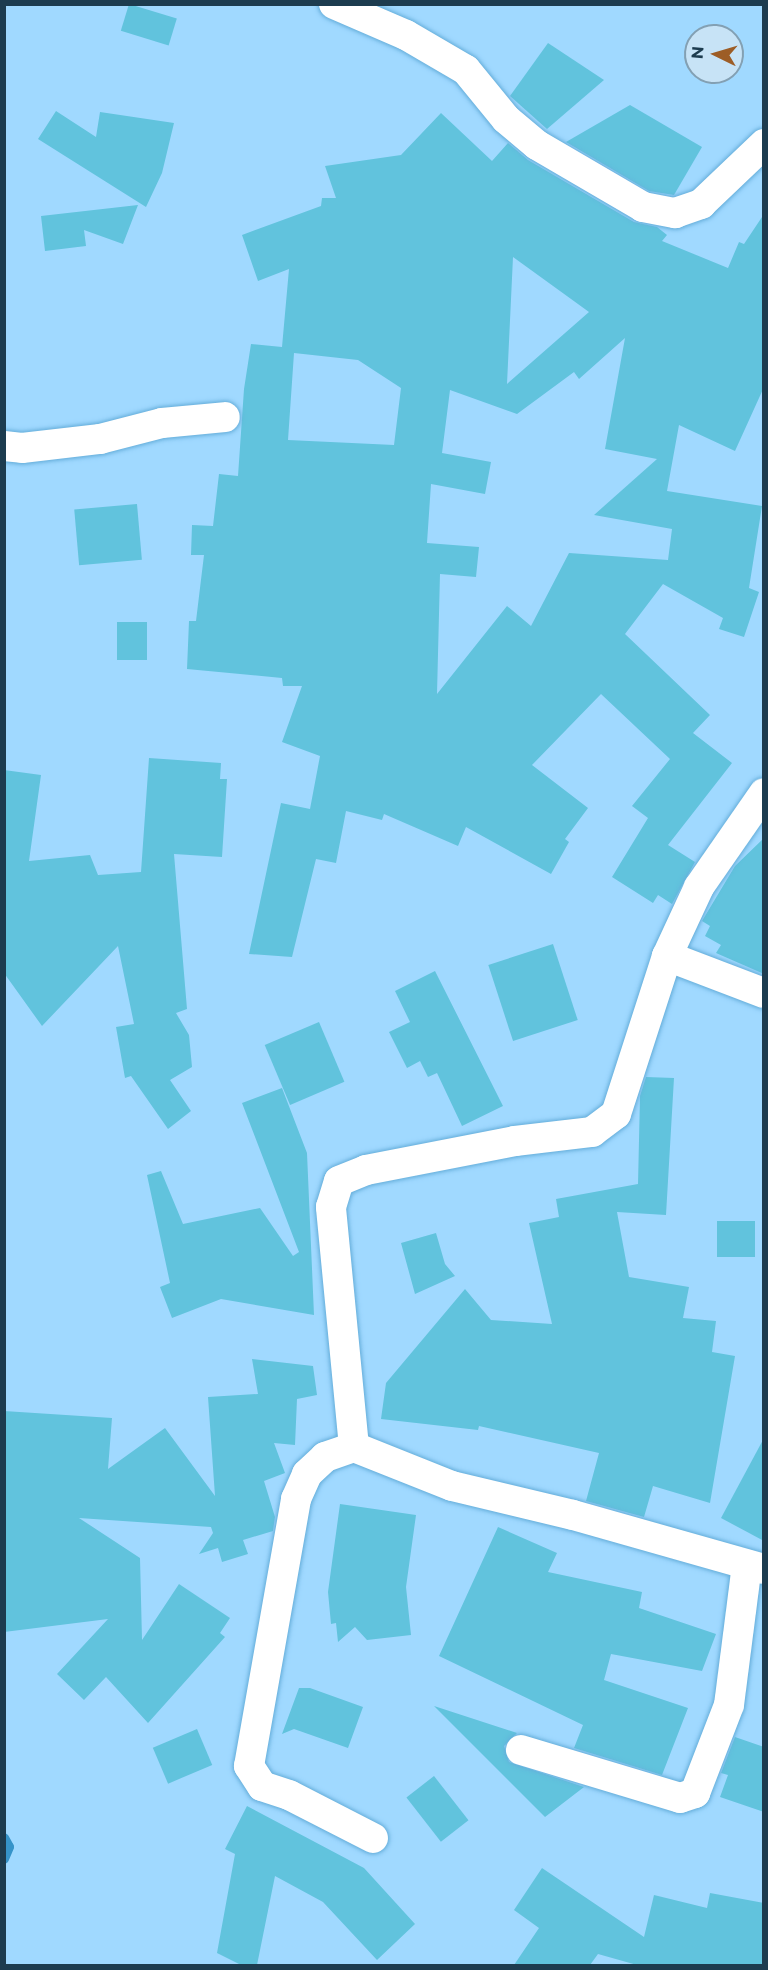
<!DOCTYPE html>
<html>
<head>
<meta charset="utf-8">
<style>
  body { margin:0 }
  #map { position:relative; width:768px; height:1970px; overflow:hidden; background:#a0d9ff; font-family:Montserrat,sans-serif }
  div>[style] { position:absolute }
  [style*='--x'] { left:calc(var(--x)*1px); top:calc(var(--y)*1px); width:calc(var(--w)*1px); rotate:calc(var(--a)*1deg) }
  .stream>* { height:10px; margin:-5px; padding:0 5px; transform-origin:5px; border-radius:5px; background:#3694c9 }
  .building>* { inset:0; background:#61c3dd; transform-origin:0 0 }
  .roads { filter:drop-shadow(0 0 2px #64adda) drop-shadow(0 0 2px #64adda) }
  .street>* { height:30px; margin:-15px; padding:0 15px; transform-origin:15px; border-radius:15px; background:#fff }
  span { translate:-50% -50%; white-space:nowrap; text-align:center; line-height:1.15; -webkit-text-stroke:6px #c7e3f6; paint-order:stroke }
  .frame { position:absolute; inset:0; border:6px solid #1d3c4f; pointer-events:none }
  .north { position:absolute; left:684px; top:24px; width:60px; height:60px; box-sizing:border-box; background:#c7e3f6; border:2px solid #83a0b3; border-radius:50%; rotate:275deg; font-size:16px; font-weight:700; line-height:24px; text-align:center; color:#1d3c4f }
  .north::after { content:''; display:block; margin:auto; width:21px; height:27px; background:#9d5d26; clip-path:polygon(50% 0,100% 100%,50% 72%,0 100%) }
</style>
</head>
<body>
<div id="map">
  <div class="stream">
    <i style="--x:4;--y:1838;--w:10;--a:61"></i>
    <i style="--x:9;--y:1847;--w:13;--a:113"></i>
  </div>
  <div class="building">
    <i style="left:129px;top:4px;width:50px;height:28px;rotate:17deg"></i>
    <i style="clip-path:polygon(548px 43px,604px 80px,547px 129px,510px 96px)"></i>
    <i style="clip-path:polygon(630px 105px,702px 147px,674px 195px,649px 191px,566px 142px)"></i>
    <i style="clip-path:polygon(56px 111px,96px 137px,100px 112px,174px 123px,162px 173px,146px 207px,38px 139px)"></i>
    <i style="clip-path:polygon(evenodd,441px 113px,492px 161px,508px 143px,528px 160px,634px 222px,657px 227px,667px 235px,662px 241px,728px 268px,739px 242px,744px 244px,764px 214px,764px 387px,735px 451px,679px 425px,667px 491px,762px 506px,749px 588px,759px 592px,744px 637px,719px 629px,723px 618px,663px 584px,625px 634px,710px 715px,693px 733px,732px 763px,668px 845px,695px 862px,672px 904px,658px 895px,653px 903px,612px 877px,648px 818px,632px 806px,670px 759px,601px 694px,532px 765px,588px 808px,565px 839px,569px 842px,551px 874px,466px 827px,458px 846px,384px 814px,382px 820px,346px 811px,336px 863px,316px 859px,292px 957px,249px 954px,281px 803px,310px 809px,320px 756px,282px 742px,302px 686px,283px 686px,282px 678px,187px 669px,189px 621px,196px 621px,204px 555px,191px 555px,192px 525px,213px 526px,219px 474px,238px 476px,244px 389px,251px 344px,282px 347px,289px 269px,258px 281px,242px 235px,321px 206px,322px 198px,336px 198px,325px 166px,401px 155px,441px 113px,513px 257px,589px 312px,507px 384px,513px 257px,441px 113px,625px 338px,605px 449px,657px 459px,594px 515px,672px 529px,668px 560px,569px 553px,531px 626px,507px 606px,437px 694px,440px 574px,476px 577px,479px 547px,427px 543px,431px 484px,485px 494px,491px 462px,442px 453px,450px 390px,517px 414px,574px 372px,579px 379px,625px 338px,441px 113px,294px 353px,358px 360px,401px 388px,394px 445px,288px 440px,294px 353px)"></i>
    <i style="clip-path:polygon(138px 205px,123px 244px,84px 230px,86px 246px,45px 251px,41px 216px)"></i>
    <i style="left:137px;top:504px;width:56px;height:63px;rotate:85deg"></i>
    <i style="left:117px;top:622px;width:30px;height:38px"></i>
    <i style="clip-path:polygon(149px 758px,221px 763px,220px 779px,227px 779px,222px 857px,174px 854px,187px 1009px,176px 1013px,189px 1035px,192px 1067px,170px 1080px,191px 1111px,168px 1129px,131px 1076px,125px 1078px,116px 1027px,134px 1024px,118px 946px,42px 1026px,4px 973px,4px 770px,41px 775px,29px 861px,90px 855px,98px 875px,141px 872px)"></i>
    <i style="clip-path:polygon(764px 838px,764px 974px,716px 953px,721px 945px,705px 936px,710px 926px,702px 921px,735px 866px)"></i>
    <i style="left:553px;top:944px;width:80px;height:68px;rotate:72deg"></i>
    <i style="clip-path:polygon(435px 971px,503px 1106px,462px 1126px,437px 1073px,428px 1077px,420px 1061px,407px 1068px,389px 1032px,410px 1022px,395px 991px)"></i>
    <i style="left:319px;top:1022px;width:65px;height:59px;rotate:67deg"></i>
    <i style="clip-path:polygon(646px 1077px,674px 1078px,666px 1215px,617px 1212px,629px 1277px,689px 1287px,683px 1318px,716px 1321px,712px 1352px,735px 1356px,710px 1503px,653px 1486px,644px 1517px,586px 1501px,599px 1453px,479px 1426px,478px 1430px,381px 1419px,386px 1383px,465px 1289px,491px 1320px,552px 1324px,529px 1223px,559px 1217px,556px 1199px,638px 1184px,640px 1096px)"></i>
    <i style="clip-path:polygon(282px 1088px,307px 1153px,314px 1315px,221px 1299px,172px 1318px,160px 1287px,170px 1283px,147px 1175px,161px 1171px,183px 1224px,260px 1208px,293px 1256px,299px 1252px,242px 1103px)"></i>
    <i style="left:717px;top:1221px;width:38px;height:36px"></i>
    <i style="clip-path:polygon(436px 1233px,445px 1264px,455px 1276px,415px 1294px,401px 1243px)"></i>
    <i style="clip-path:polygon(252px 1359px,313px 1366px,317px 1395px,297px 1399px,295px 1445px,274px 1443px,285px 1473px,264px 1481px,275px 1517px,273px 1531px,243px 1540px,248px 1554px,222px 1562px,218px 1548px,199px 1554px,213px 1533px,211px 1527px,79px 1518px,140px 1558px,142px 1640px,179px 1584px,230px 1618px,220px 1633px,225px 1637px,148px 1723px,106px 1677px,84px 1700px,57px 1674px,108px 1619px,4px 1632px,4px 1411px,112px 1418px,108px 1469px,165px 1428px,215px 1496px,208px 1397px,258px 1394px)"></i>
    <i style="clip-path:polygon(764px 1438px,764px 1541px,721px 1518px)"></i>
    <i style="clip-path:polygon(340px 1504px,416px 1515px,406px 1587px,411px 1635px,367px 1640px,355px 1627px,338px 1642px,336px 1623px,331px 1624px,328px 1592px)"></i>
    <i style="clip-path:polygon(498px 1527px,557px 1553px,548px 1572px,642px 1592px,639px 1608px,716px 1634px,702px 1671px,611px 1654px,604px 1680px,688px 1708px,662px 1775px,574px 1748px,583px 1725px,439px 1656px)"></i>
    <i style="clip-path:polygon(299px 1688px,310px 1688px,363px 1707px,348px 1748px,294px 1729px,282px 1734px)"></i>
    <i style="clip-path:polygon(434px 1706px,517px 1733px,504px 1746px,509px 1762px,584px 1787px,545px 1817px)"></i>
    <i style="left:197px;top:1729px;width:39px;height:48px;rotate:67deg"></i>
    <i style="clip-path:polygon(735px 1737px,764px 1747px,764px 1812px,720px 1797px,728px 1775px,721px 1773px)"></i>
    <i style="left:434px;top:1776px;width:56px;height:35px;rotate:52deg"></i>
    <i style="clip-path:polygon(247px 1806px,364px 1868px,415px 1924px,377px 1960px,323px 1902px,275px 1876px,257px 1965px,241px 1965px,217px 1953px,235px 1854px,225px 1849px)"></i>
    <i style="clip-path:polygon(542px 1868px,644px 1937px,654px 1895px,707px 1908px,710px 1893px,764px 1903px,764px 1965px,637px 1965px,598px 1954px,590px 1965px,514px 1965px,539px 1928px,514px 1910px)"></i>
  </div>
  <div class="roads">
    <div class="street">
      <i style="--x:334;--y:4;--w:78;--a:23.3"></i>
      <i style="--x:406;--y:35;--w:69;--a:30.3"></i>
      <i style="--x:466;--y:70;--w:63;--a:50.8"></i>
      <i style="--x:506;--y:119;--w:40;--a:40"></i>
      <i style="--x:537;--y:145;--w:123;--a:30.3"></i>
      <i style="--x:643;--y:207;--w:33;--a:11"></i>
      <i style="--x:675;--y:213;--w:28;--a:-19"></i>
      <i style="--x:701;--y:204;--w:87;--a:-43.6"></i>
      <i style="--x:4;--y:446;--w:18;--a:6"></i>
      <i style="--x:22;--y:448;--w:79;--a:-6.6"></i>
      <i style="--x:100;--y:439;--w:64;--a:-14.5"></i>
      <i style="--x:162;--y:423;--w:63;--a:-5.4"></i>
      <i style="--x:667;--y:956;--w:104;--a:20.9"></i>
      <i style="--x:354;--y:1447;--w:105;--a:21.7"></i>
      <i style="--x:452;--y:1486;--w:124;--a:13.5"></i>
      <i style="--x:573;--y:1515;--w:198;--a:15.8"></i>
      <i style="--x:521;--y:1750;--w:166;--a:16.8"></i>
      <i style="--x:680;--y:1798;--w:16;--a:-18"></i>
      <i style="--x:695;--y:1793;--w:94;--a:-68.9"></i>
      <i style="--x:729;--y:1705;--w:141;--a:-82.7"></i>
      <i style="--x:373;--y:1838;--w:94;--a:-152.9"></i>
      <i style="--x:289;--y:1795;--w:28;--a:-162"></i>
      <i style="--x:262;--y:1786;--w:24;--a:-123"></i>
      <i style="--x:249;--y:1766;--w:271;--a:-80"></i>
      <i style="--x:296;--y:1499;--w:27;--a:-66"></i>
      <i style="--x:307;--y:1474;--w:25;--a:-43"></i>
      <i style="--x:325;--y:1457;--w:31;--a:-19"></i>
      <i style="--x:354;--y:1447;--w:241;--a:-95.5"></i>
      <i style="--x:331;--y:1207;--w:27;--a:-73"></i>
      <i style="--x:339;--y:1181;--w:29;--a:-22"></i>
      <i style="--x:366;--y:1170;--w:152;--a:-11"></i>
      <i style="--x:515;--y:1141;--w:78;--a:-6.7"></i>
      <i style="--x:592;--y:1132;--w:30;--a:-37"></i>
      <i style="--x:616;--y:1114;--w:166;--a:-72.1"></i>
      <i style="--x:667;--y:956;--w:76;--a:-65.1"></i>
      <i style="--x:699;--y:887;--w:114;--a:-55.3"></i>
    </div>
  </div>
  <div class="frame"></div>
  <div class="north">N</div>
</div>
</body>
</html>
